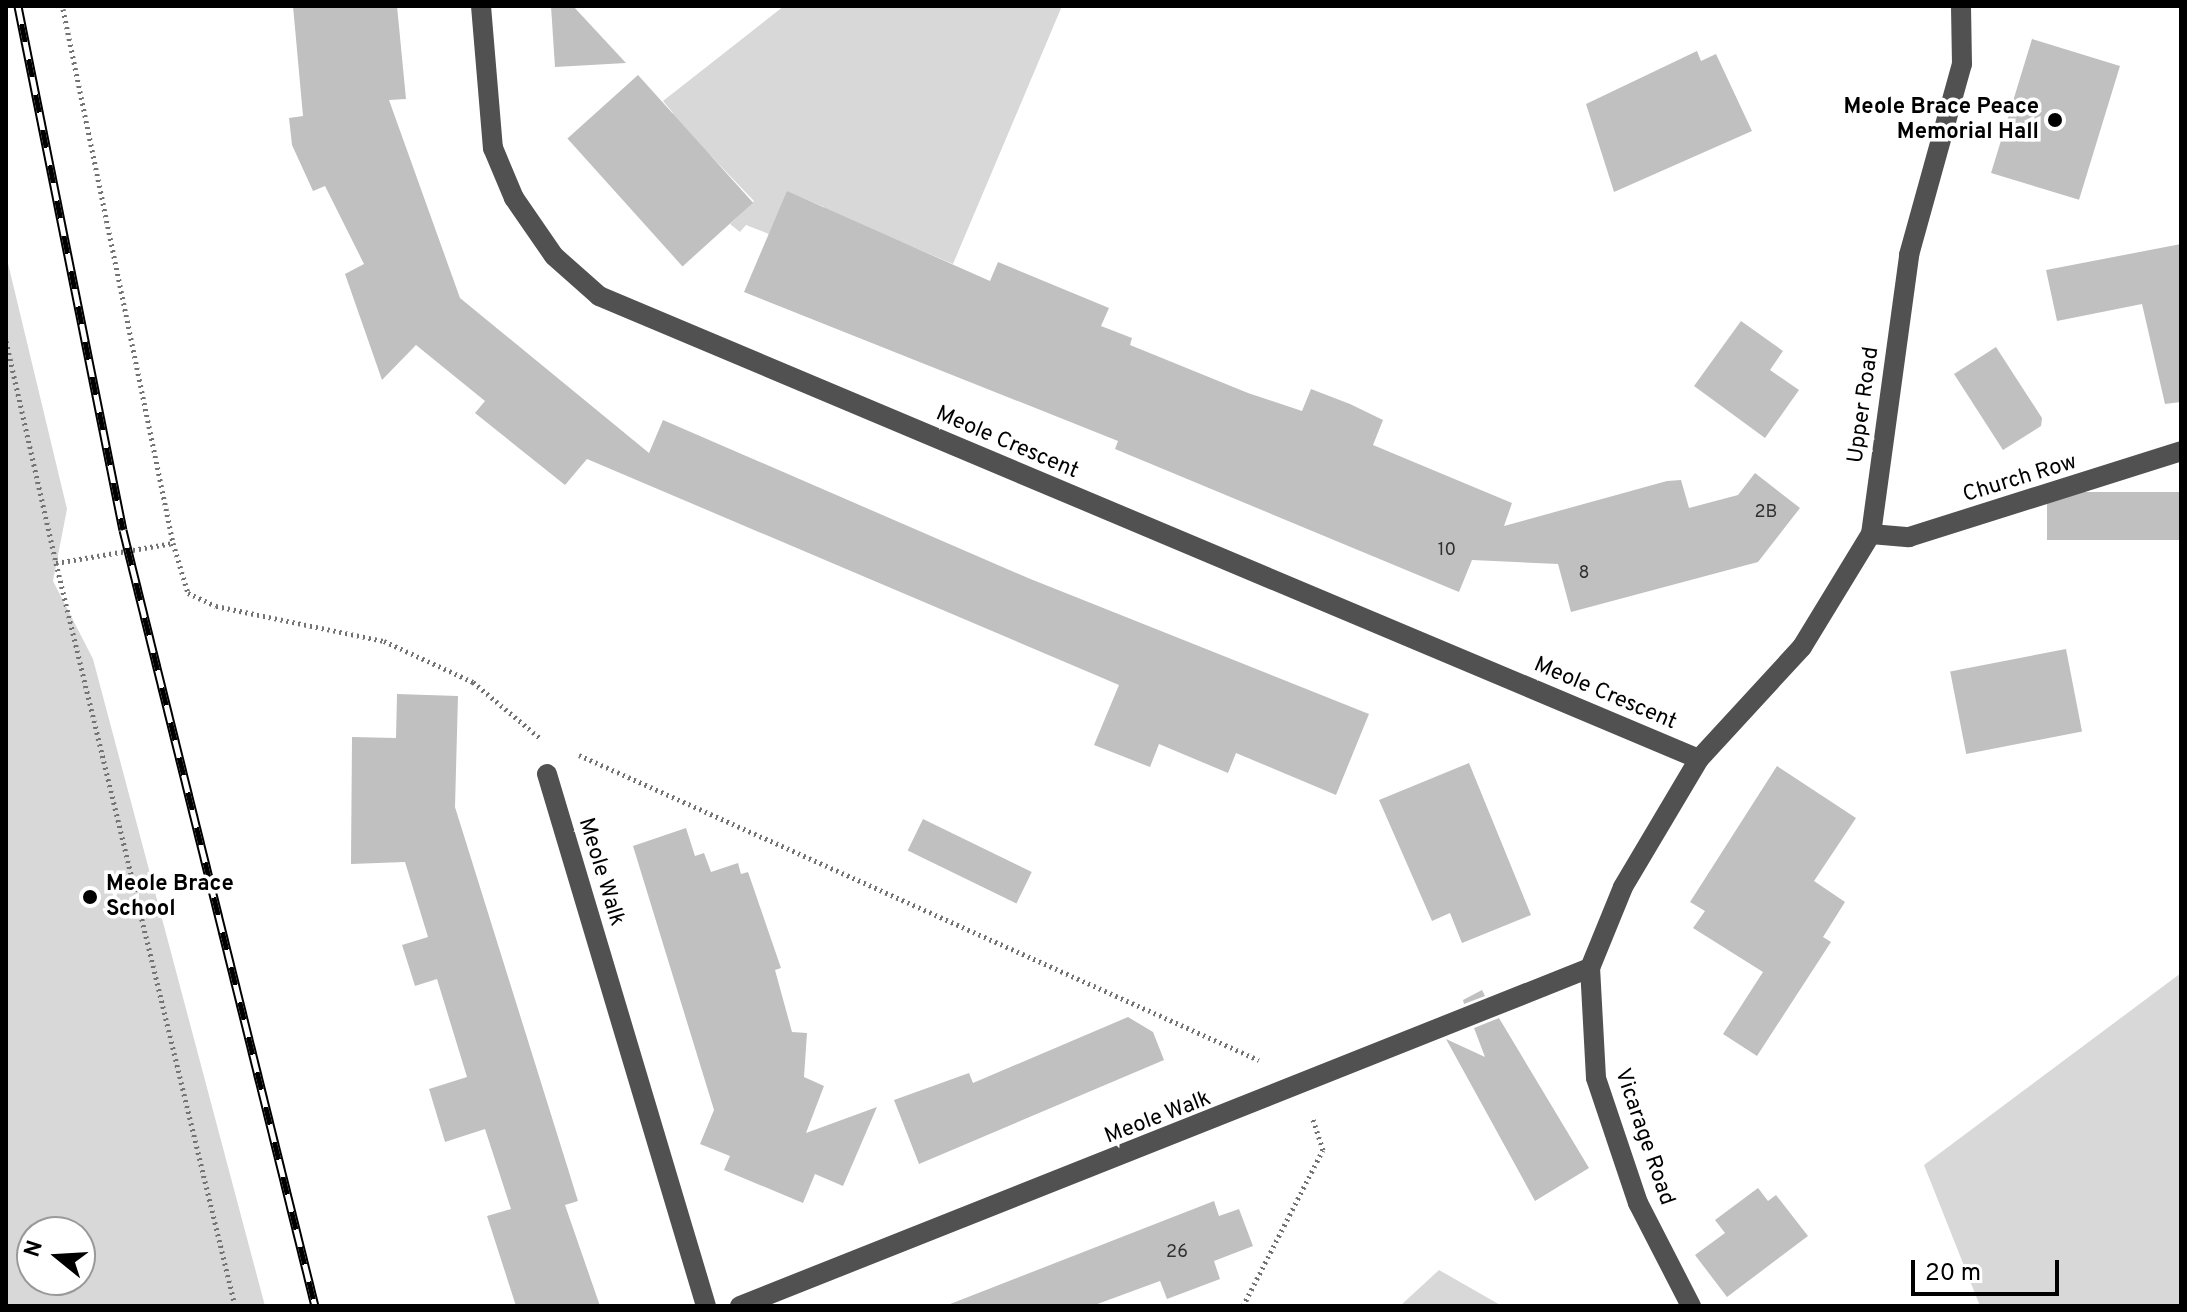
<!DOCTYPE html>
<html>
<head>
<meta charset="utf-8">
<style>
  body { margin:0 }
  #map { position:relative; width:2187px; height:1312px; overflow:hidden; background:#fff; font-family:Overpass,sans-serif }
  div>[style] { position:absolute }
  [style*='--x'] { left:calc(var(--x)*1px); top:calc(var(--y)*1px); width:calc(var(--w)*1px); rotate:calc(var(--a)*1deg) }
  .green>* { inset:0; background:#d8d8d8 }
  .building>* { inset:0; background:#c0c0c0; transform-origin:0 0 }
  .path>* { height:5px; margin-top:-2.5px; transform-origin:0; background:repeating-linear-gradient(90deg,#737373 0 2px,transparent 0 6px) }
  .minor>* { height:20px; margin:-10px; padding:0 10px; transform-origin:10px; border-radius:10px; background:#515151 }
  .rail>* { height:9px; margin-top:-4.5px; transform-origin:0; background:repeating-linear-gradient(90deg,#fff 0 18px,#000 0 36px); box-sizing:border-box; border-block:2px solid #000 }
  .dots>* { width:22px; height:22px; translate:-50% -50%; box-sizing:border-box; border:4px solid #fff; border-radius:50% }
  span { translate:-50% -50%; white-space:nowrap; text-align:center; line-height:1.15; -webkit-text-stroke:7px #fff; paint-order:stroke }
  .number-label { font-size:18px; color:#303030 }
  .number-label span { -webkit-text-stroke-width:0 }
  .poi-label { font-size:22px; color:#000; font-weight:700 }
  .right { translate:-100% -50%; text-align:right }
  .left { translate:0 -50%; text-align:left }
  .street-label { font-size:22px; color:#000 }
  .frame { position:absolute; inset:0; border:8px solid #000; pointer-events:none }
  .north { position:absolute; left:16px; top:1216px; width:80px; height:80px; box-sizing:border-box; background:#fff; border:2px solid #999; border-radius:50%; rotate:288deg; font-size:22px; font-weight:700; line-height:32px; text-align:center; color:#000 }
  .north::after { content:''; display:block; margin:auto; width:28px; height:36px; background:#000; clip-path:polygon(50% 0,100% 100%,50% 72%,0 100%) }
  .scale { position:absolute; left:1911px; top:1260px; width:148px; height:36px; box-sizing:border-box; border:4px solid #000; border-top:0; padding-left:10px; font-size:24px; line-height:28px; white-space:nowrap; color:#000; -webkit-text-stroke:6px #fff; paint-order:stroke }
</style>
</head>
<body>
<div id="map">
  <div class="green">
    <i style="clip-path:polygon(784px 6px,1062px 6px,953px 264px,871px 229px,808px 243px,824px 207px,788px 192px,769px 234px,746px 225px,740px 232px,730px 224px,754px 201px,711px 156px,651px 133px,673px 113px,663px 101px)"></i>
    <i style="clip-path:polygon(evenodd,6px 255px,67px 509px,53px 581px,93px 659px,265px 1306px,6px 1306px,6px 255px,80px 1232px,80px 1280px,32px 1280px,32px 1232px,80px 1232px)"></i>
    <i style="clip-path:polygon(2181px 973px,2181px 1306px,1980px 1306px,1924px 1165px)"></i>
    <i style="clip-path:polygon(1439px 1270px,1502px 1306px,1400px 1306px)"></i>
  </div>
  <div class="building">
    <i style="clip-path:polygon(293px 6px,397px 6px,406px 99px,389px 100px,460px 298px,649px 453px,663px 420px,1028px 578px,1369px 714px,1336px 795px,1236px 753px,1228px 773px,1159px 744px,1150px 767px,1094px 745px,1119px 685px,587px 459px,565px 485px,475px 413px,485px 401px,416px 345px,382px 380px,345px 274px,364px 264px,325px 186px,313px 191px,292px 145px,289px 118px,303px 116px)"></i>
    <i style="clip-path:polygon(551px 6px,573px 6px,626px 63px,555px 67px)"></i>
    <i style="left:2032px;top:39px;width:92px;height:140px;rotate:17deg"></i>
    <i style="clip-path:polygon(1697px 51px,1701px 61px,1716px 54px,1752px 131px,1614px 192px,1586px 104px)"></i>
    <i style="left:638px;top:75px;width:172px;height:95px;rotate:48deg"></i>
    <i style="clip-path:polygon(787px 191px,990px 281px,998px 262px,1109px 308px,1101px 326px,1132px 338px,1130px 345px,1248px 393px,1302px 411px,1311px 389px,1350px 404px,1383px 420px,1373px 445px,1512px 503px,1504px 526px,1667px 481px,1681px 480px,1689px 508px,1738px 495px,1755px 473px,1800px 508px,1758px 562px,1571px 612px,1558px 564px,1472px 560px,1459px 592px,1115px 449px,1118px 441px,744px 292px)"></i>
    <i style="clip-path:polygon(2181px 244px,2181px 402px,2165px 404px,2142px 304px,2057px 321px,2046px 270px)"></i>
    <i style="clip-path:polygon(1741px 321px,1783px 351px,1770px 370px,1799px 390px,1765px 438px,1694px 386px)"></i>
    <i style="clip-path:polygon(1996px 347px,2042px 418px,2041px 426px,2003px 450px,1954px 374px)"></i>
    <i style="left:2181px;top:492px;width:48px;height:134px;rotate:90deg"></i>
    <i style="left:2066px;top:649px;width:84px;height:118px;rotate:79deg"></i>
    <i style="clip-path:polygon(397px 694px,458px 696px,455px 807px,578px 1201px,565px 1205px,600px 1306px,516px 1306px,487px 1216px,511px 1209px,485px 1129px,445px 1142px,429px 1089px,467px 1077px,437px 979px,415px 986px,402px 945px,428px 937px,405px 862px,351px 864px,352px 737px,396px 738px)"></i>
    <i style="clip-path:polygon(1469px 763px,1531px 915px,1462px 943px,1450px 913px,1432px 921px,1379px 800px)"></i>
    <i style="clip-path:polygon(1777px 766px,1856px 818px,1814px 881px,1845px 902px,1823px 937px,1831px 942px,1757px 1056px,1723px 1034px,1763px 972px,1693px 928px,1705px 911px,1690px 902px)"></i>
    <i style="left:923px;top:819px;width:121px;height:35px;rotate:26deg"></i>
    <i style="clip-path:polygon(686px 828px,695px 856px,704px 853px,711px 872px,738px 863px,741px 874px,748px 872px,781px 968px,775px 970px,792px 1032px,807px 1033px,804px 1077px,824px 1086px,806px 1133px,877px 1107px,843px 1186px,815px 1174px,803px 1203px,724px 1170px,730px 1156px,700px 1144px,714px 1110px,633px 846px)"></i>
    <i style="clip-path:polygon(1482px 990px,1485px 996px,1464px 1004px,1463px 1000px)"></i>
    <i style="clip-path:polygon(1128px 1017px,1153px 1032px,1164px 1060px,919px 1164px,894px 1100px,969px 1073px,973px 1083px)"></i>
    <i style="clip-path:polygon(1499px 1018px,1589px 1168px,1535px 1201px,1446px 1039px,1485px 1057px,1474px 1028px)"></i>
    <i style="clip-path:polygon(1758px 1188px,1768px 1201px,1776px 1195px,1808px 1236px,1727px 1297px,1695px 1255px,1725px 1233px,1715px 1220px)"></i>
    <i style="clip-path:polygon(1214px 1201px,1219px 1216px,1239px 1209px,1253px 1246px,1214px 1261px,1220px 1279px,1167px 1299px,1160px 1281px,1092px 1306px,945px 1306px)"></i>
  </div>
  <div class="path">
    <i style="--x:63;--y:9;--w:545;--a:78.36"></i>
    <i style="--x:6;--y:341;--w:228;--a:77.3"></i>
    <i style="--x:56;--y:563;--w:119;--a:-9.7"></i>
    <i style="--x:173;--y:543;--w:52;--a:73.3"></i>
    <i style="--x:188;--y:593;--w:31;--a:25"></i>
    <i style="--x:216;--y:606;--w:172;--a:11.8"></i>
    <i style="--x:384;--y:641;--w:98;--a:24.7"></i>
    <i style="--x:473;--y:682;--w:87;--a:39.9"></i>
    <i style="--x:56;--y:563;--w:764;--a:76.45"></i>
    <i style="--x:579;--y:755;--w:745;--a:24.16"></i>
    <i style="--x:1243;--y:1306;--w:175;--a:-62.9"></i>
    <i style="--x:1323;--y:1150;--w:35;--a:-108"></i>
  </div>
  <div class="minor">
    <i style="--x:481;--y:6;--w:143;--a:85.2"></i>
    <i style="--x:493;--y:148;--w:54;--a:67.2"></i>
    <i style="--x:514;--y:198;--w:70;--a:55.4"></i>
    <i style="--x:554;--y:256;--w:60;--a:41.6"></i>
    <i style="--x:599;--y:296;--w:1193;--a:22.83"></i>
    <i style="--x:1871;--y:534;--w:38;--a:5"></i>
    <i style="--x:1909;--y:537;--w:285;--a:-17.5"></i>
    <i style="--x:547;--y:774;--w:555;--a:73.36"></i>
    <i style="--x:740;--y:1306;--w:915;--a:-21.69"></i>
    <i style="--x:1691;--y:1306;--w:116;--a:-117.2"></i>
    <i style="--x:1638;--y:1203;--w:132;--a:-108.6"></i>
    <i style="--x:1596;--y:1078;--w:110;--a:-93.1"></i>
    <i style="--x:1590;--y:968;--w:87;--a:-67.8"></i>
    <i style="--x:1623;--y:887;--w:149;--a:-59.3"></i>
    <i style="--x:1699;--y:759;--w:152;--a:-47.4"></i>
    <i style="--x:1802;--y:647;--w:132;--a:-58.6"></i>
    <i style="--x:1871;--y:534;--w:282;--a:-82.2"></i>
    <i style="--x:1909;--y:255;--w:198;--a:-74.5"></i>
    <i style="--x:1962;--y:64;--w:58;--a:-91"></i>
  </div>
  <div class="rail">
    <i style="--x:18;--y:6;--w:534;--a:78.67"></i>
    <i style="--x:123;--y:530;--w:799;--a:76.1"></i>
  </div>
  <div class="dots">
    <i style="left:2055px;top:120px;background:#000"></i>
    <i style="left:90px;top:897px;background:#000"></i>
  </div>
  <div class="number-label">
    <span style="left:1766px;top:513px">2B</span>
    <span style="left:1447px;top:551px">10</span>
    <span style="left:1584px;top:574px">8</span>
    <span style="left:1177px;top:1253px">26</span>
  </div>
  <div class="poi-label">
    <span class="right" style="left:2039px;top:120px">Meole Brace Peace<br>Memorial Hall</span>
    <span class="left" style="left:106px;top:897px">Meole Brace<br>School</span>
  </div>
  <div class="street-label">
    <span style="left:1864px;top:405px;rotate:-82deg">Upper Road</span>
    <span style="left:1007px;top:443px;rotate:23deg">Meole Crescent</span>
    <span style="left:2020px;top:479px;rotate:-17deg">Church Row</span>
    <span style="left:1605px;top:694px;rotate:23deg">Meole Crescent</span>
    <span style="left:601px;top:872px;rotate:73deg">Meole Walk</span>
    <span style="left:1158px;top:1118px;rotate:-21deg">Meole Walk</span>
    <span style="left:1644px;top:1137px;rotate:71deg">Vicarage Road</span>
  </div>
  <div class="frame"></div>
  <div class="north">N</div>
  <div class="scale">20 m</div>
</div>
</body>
</html>
